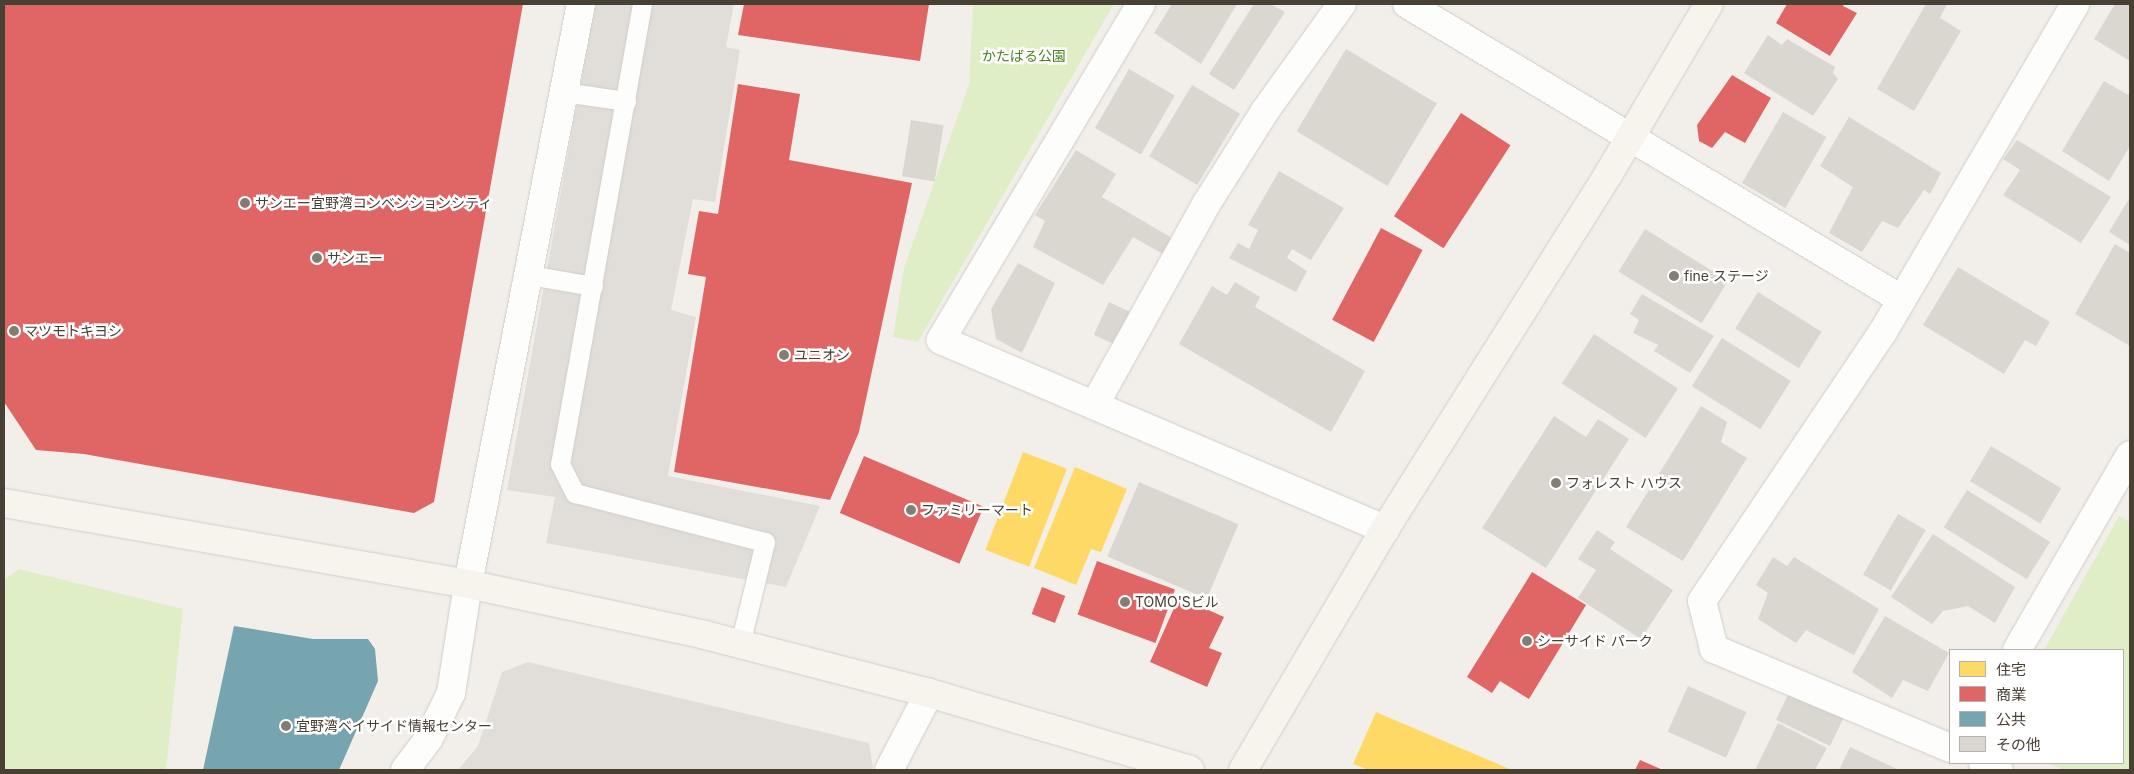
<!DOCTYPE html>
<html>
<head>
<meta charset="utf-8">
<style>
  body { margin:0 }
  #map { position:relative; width:2134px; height:774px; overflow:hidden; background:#f2efea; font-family:Inter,"Noto Sans JP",sans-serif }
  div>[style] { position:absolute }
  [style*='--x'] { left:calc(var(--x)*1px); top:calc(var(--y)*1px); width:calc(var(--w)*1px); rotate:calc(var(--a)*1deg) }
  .green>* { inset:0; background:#e0eec7 }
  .parking>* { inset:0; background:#e1ded9 }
  .homes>* { inset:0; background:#ffd966; transform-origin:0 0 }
  .shops>* { inset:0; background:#e06666; transform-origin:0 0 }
  .public>* { inset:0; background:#76a5af }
  .building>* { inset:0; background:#dad6d0; transform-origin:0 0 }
  .roads { filter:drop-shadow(0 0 1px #d0cdc7) drop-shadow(0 0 1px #d0cdc7) }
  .lane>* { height:19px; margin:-9.5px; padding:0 9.5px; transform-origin:9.5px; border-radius:9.5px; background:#fdfdfc }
  .street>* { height:28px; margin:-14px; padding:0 14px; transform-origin:14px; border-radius:14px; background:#fdfdfc }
  .secondary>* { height:28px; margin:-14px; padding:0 14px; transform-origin:14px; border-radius:14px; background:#f7f4ee }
  .dots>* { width:14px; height:14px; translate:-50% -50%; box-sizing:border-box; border:2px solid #fff; border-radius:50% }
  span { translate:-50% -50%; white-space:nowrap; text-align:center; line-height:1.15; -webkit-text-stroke:5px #fff; paint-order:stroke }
  .park-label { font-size:14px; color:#488221 }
  .poi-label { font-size:14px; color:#494034 }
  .left { translate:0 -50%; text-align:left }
  .frame { position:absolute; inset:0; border:5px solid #494034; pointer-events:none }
  .legend { position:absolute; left:1949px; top:649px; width:175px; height:115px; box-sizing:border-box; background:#fff; border:1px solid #b6b3ae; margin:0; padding:6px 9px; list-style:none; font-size:15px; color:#494034 }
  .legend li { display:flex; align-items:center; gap:10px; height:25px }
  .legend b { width:25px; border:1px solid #b6b3ae }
</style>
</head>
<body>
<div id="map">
  <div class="green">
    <i style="clip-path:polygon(973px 4px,1114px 4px,918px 342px,893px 337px,904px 268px,969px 84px)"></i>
    <i style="clip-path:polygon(2119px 516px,2130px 522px,2130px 770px,2064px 770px,2047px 763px,2123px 763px,2123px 650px,2044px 650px)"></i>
    <i style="clip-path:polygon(19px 569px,183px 609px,166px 770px,4px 770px,4px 580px)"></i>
  </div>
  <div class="parking">
    <i style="clip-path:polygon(595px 4px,734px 4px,726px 47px,740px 50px,715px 202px,693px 199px,671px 310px,696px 317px,668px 476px,820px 506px,786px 587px,546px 543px,555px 497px,507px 490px)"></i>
    <i style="clip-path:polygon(528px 662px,869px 743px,873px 767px,871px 770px,458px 770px,478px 746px,502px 672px)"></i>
  </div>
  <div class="homes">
    <i style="left:1023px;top:452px;width:47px;height:105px;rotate:21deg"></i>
    <i style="clip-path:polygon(1075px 467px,1127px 489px,1101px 552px,1091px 549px,1076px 585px,1034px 568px)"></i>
    <i style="clip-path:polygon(1376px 712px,1512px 770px,1369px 770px,1353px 764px)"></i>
  </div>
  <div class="shops">
    <i style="clip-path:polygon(4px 4px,523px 4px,434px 502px,414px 513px,84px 454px,36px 450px,4px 402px)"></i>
    <i style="clip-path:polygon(744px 4px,929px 4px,920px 61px,738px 35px)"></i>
    <i style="clip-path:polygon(1787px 4px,1844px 4px,1843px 6px,1857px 13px,1830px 56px,1776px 23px)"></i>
    <i style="clip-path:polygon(1732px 75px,1771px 98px,1745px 143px,1725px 132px,1712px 148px,1699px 141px,1697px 125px)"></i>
    <i style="clip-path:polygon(738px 84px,800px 94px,789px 160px,912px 183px,859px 432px,830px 500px,674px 472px,706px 277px,688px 274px,699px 211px,718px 214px)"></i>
    <i style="left:1461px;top:113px;width:59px;height:123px;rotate:33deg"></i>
    <i style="left:1381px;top:228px;width:47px;height:104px;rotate:28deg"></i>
    <i style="left:864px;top:456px;width:130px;height:62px;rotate:23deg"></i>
    <i style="left:1097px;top:561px;width:83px;height:57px;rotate:20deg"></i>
    <i style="clip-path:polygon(1532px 572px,1586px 605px,1529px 699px,1500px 681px,1492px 693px,1467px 677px)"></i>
    <i style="left:1042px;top:587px;width:25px;height:29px;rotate:21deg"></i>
    <i style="clip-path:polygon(1179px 597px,1224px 617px,1209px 648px,1222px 653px,1207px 687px,1150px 662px)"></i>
    <i style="clip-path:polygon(1640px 760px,1663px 770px,1635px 770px)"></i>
  </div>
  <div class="public">
    <i style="clip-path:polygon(234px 626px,313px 639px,368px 639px,375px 649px,378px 681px,339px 770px,203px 770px)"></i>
  </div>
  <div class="building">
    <i style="clip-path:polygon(1172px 4px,1237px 4px,1201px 64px,1154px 33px)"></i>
    <i style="clip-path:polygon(1254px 4px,1270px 4px,1285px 12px,1234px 90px,1209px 74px)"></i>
    <i style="clip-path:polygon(1926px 4px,1947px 4px,1940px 18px,1961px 31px,1914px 111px,1877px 89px)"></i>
    <i style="clip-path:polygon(2115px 4px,2130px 4px,2130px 61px,2094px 39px)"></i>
    <i style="clip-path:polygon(1768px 35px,1782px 45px,1787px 39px,1835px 67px,1833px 73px,1838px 79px,1813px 116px,1744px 73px)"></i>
    <i style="left:1346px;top:49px;width:106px;height:96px;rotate:31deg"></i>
    <i style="left:1129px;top:69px;width:53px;height:68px;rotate:30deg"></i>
    <i style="clip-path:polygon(2104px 81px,2130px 96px,2130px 146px,2109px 181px,2062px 151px)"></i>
    <i style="left:1192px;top:85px;width:56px;height:83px;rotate:31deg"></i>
    <i style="left:1783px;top:112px;width:50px;height:82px;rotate:30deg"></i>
    <i style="clip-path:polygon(1849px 117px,1941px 173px,1930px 194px,1924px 190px,1898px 228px,1882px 221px,1862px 252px,1829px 233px,1853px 187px,1820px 166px)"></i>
    <i style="left:911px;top:120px;width:33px;height:57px;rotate:9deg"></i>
    <i style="clip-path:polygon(2017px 140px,2111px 197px,2081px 243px,2003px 195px,2020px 170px,2003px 159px)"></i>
    <i style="clip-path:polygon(1076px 150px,1116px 174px,1102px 197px,1172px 238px,1163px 254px,1133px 237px,1103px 285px,1033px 247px,1045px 221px,1035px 215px)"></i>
    <i style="clip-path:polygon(1279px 171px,1344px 208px,1311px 260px,1292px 249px,1287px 258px,1307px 271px,1296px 292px,1229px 258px,1238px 243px,1249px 249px,1258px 230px,1248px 225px)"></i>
    <i style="clip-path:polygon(2130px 197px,2130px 245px,2109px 232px)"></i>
    <i style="left:1645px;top:229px;width:98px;height:50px;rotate:32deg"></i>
    <i style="clip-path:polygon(2115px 244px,2130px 253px,2130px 346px,2075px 314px)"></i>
    <i style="clip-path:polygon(1018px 263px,1055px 283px,1022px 353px,996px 339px,991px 309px)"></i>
    <i style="clip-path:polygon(1958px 267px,2050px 322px,2036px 346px,2025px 340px,2004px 374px,1923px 325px)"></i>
    <i style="clip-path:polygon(1235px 282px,1260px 297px,1255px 307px,1365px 371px,1331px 432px,1179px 344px,1212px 286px,1227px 295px)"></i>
    <i style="left:1758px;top:292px;width:75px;height:43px;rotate:32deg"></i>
    <i style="clip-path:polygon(1642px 294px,1714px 336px,1690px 373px,1654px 351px,1658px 345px,1633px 333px,1639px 320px,1630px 314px)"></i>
    <i style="left:1109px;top:302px;width:23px;height:36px;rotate:25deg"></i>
    <i style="left:1594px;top:334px;width:100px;height:59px;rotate:33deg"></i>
    <i style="left:1722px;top:338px;width:81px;height:57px;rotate:32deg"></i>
    <i style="clip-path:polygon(1701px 406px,1727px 422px,1721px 442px,1747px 458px,1683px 561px,1626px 527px)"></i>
    <i style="clip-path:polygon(1554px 416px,1586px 437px,1598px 419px,1629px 439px,1546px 568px,1482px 528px)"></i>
    <i style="left:1991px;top:446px;width:82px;height:41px;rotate:31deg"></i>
    <i style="left:1139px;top:482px;width:108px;height:81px;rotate:23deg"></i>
    <i style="left:1967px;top:490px;width:98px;height:44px;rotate:32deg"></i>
    <i style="left:1898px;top:514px;width:32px;height:70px;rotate:30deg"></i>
    <i style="clip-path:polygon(1597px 530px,1615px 542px,1610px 549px,1673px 590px,1641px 639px,1578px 598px,1596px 570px,1578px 559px)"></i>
    <i style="clip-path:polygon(1933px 534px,2015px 587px,1995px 623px,1968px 606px,1943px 611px,1932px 624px,1891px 597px)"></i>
    <i style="clip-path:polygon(1773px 557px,1787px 566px,1794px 557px,1879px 609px,1854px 655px,1806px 630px,1796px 643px,1758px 619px,1768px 593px,1756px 585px)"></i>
    <i style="clip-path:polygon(1885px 616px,1949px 653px,1928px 691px,1903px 680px,1892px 698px,1852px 672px)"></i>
    <i style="left:1688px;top:686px;width:64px;height:50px;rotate:24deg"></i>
    <i style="left:1790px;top:691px;width:60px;height:32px;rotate:26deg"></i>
    <i style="clip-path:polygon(1778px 723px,1827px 748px,1815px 770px,1755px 770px)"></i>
    <i style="clip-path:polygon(1850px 747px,1899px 770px,1839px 770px)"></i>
  </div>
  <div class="roads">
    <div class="lane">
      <i style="--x:642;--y:4;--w:467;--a:100.1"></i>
      <i style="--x:560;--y:464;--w:33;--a:63"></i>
      <i style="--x:575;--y:493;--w:196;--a:14.5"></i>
      <i style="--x:765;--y:542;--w:105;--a:103.8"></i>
      <i style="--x:564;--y:92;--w:63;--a:8.3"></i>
      <i style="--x:529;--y:275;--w:65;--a:9.8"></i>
    </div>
    <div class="street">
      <i style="--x:1141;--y:4;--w:391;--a:120.8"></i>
      <i style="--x:941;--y:340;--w:483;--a:23.1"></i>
      <i style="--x:1407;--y:4;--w:575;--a:30.84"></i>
      <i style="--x:1095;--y:404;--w:227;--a:-60.9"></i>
      <i style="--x:1205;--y:206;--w:112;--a:-57.7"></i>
      <i style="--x:1265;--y:111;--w:132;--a:-54.3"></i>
      <i style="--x:2017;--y:650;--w:225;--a:-59.9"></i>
      <i style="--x:1950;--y:748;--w:256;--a:-157.2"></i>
      <i style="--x:1714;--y:649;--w:49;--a:-104"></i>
      <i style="--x:1702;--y:601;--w:326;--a:-56.1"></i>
      <i style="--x:1884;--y:330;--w:378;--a:-59.6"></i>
      <i style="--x:1983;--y:763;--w:17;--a:24"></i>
      <i style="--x:405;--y:770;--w:40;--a:-53"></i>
      <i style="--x:429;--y:738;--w:50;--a:-63.9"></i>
      <i style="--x:451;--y:693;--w:110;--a:-81.1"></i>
      <i style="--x:468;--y:584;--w:591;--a:-78.98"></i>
      <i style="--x:889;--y:770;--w:87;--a:-62.5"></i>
    </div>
    <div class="secondary">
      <i style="--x:4;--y:503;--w:471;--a:9.9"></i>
      <i style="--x:468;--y:584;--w:242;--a:12.1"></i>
      <i style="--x:705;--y:635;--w:231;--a:14.5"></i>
      <i style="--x:929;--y:693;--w:272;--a:16.4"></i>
      <i style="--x:1243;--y:770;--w:280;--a:-59.5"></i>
      <i style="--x:1385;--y:529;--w:421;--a:-57.8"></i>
      <i style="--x:1609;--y:173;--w:196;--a:-59.4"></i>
    </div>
  </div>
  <div class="dots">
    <i style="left:245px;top:203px;background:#847d74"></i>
    <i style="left:317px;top:258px;background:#847d74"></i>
    <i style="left:1674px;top:276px;background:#847d74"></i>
    <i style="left:14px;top:331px;background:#847d74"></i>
    <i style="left:784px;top:355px;background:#847d74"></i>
    <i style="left:1556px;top:483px;background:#847d74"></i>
    <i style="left:911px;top:510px;background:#847d74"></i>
    <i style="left:1125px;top:602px;background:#847d74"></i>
    <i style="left:1527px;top:641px;background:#847d74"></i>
    <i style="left:286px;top:726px;background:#847d74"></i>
  </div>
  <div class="park-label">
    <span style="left:1024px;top:56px">かたばる公園</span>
  </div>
  <div class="poi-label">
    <span class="left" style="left:255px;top:203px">サンエー宜野湾コンベンションシティ</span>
    <span class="left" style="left:327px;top:258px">サンエー</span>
    <span class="left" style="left:1684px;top:276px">fine ステージ</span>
    <span class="left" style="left:24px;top:331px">マツモトキヨシ</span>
    <span class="left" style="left:794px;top:355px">ユニオン</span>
    <span class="left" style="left:1566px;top:483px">フォレスト ハウス</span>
    <span class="left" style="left:921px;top:510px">ファミリーマート</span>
    <span class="left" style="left:1135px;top:602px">TOMO'Sビル</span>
    <span class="left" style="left:1537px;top:641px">シーサイド パーク</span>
    <span class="left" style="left:296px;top:726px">宜野湾ベイサイド情報センター</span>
  </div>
  <div class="frame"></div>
  <ul class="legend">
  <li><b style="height:14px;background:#ffd966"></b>住宅</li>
  <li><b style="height:14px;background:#e06666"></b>商業</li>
  <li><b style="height:14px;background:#76a5af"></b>公共</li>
  <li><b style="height:14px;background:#dad6d0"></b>その他</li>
  </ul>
</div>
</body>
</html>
